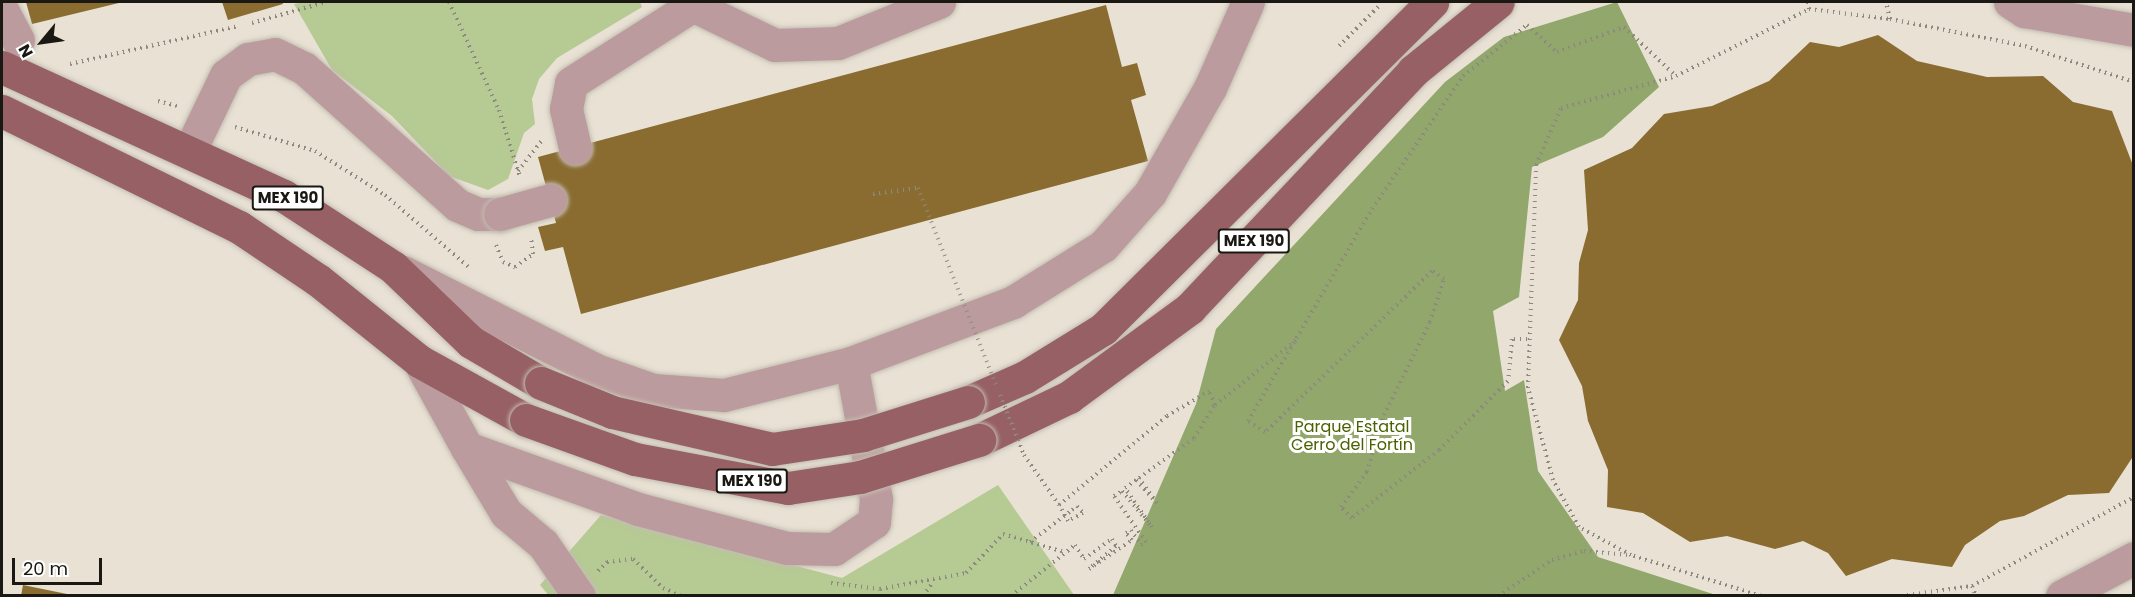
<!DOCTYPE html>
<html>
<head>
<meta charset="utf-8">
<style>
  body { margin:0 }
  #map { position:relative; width:2135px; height:597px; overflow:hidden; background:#e8e1d4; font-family:Poppins,sans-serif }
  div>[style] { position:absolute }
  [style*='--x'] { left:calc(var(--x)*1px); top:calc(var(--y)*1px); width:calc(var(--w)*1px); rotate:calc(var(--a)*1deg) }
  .green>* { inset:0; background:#b6ca94 }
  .forest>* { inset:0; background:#91a76c }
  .building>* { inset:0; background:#8a6c31 }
  .path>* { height:4px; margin-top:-2px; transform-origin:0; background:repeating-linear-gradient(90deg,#8d897f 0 1.5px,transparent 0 6px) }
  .roads { filter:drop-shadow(0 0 2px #c3bdb1) drop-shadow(0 0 2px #c3bdb1) }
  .minor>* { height:33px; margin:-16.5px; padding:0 16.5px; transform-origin:16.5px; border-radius:16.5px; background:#bc9b9e }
  .major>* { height:33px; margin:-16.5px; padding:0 16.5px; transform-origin:16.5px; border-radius:16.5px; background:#976065 }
  .path-bridge>* { height:4px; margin-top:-2px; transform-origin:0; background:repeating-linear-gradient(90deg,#8d897f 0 1.5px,transparent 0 6px) }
  .bridges { filter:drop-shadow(0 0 2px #c3bdb1) drop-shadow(0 0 2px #c3bdb1) }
  .minor-bridge>* { height:33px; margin:-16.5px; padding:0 16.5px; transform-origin:16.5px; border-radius:16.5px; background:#bc9b9e }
  .major-bridge>* { height:33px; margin:-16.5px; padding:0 16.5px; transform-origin:16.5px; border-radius:16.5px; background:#976065 }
  span { translate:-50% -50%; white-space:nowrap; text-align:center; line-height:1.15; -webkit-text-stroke:6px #fff; paint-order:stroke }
  .shield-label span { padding:2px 4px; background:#fff; border:2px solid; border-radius:4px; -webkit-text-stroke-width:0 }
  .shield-label { font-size:15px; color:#1a1813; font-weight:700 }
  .park-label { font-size:16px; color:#496100 }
  .frame { position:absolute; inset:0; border:3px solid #1a1813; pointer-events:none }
  .north { position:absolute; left:12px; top:12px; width:60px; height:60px; -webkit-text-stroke:4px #fff; paint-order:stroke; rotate:241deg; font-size:16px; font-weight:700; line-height:24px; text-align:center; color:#1a1813 }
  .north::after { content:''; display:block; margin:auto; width:21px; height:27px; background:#1a1813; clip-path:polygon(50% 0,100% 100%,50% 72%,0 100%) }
  .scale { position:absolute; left:12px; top:558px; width:90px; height:27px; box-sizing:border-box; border:3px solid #1a1813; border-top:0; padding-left:8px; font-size:18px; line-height:21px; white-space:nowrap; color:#1a1813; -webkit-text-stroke:4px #fff; paint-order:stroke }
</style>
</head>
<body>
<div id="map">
  <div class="green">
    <i style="clip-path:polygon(304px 2px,640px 2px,642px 7px,557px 58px,539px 79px,532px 99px,535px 124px,524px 133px,508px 179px,488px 190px,449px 176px,392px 116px,332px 70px,294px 4px)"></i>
    <i style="clip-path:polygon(998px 485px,1074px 595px,549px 596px,540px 585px,601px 515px,842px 578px)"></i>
  </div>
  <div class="forest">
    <i style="clip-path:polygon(1617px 2px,1659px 87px,1603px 137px,1532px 167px,1519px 297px,1493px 311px,1505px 391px,1524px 380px,1538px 471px,1598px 557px,1716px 595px,1113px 595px,1196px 404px,1216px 329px,1445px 82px,1504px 37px)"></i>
  </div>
  <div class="building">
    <i style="clip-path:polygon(26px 2px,123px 2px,32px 24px)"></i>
    <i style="clip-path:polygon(222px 2px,282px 2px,283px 4px,228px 20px)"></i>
    <i style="clip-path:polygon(1106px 5px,1122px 67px,1137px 63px,1146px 95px,1131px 100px,1148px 161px,581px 314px,563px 247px,545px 251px,538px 227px,556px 223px,538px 157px)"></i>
    <i style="clip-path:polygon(1878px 35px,1917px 61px,1987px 77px,2043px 76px,2073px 102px,2112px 111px,2134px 168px,2134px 455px,2109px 493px,2068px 495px,2024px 516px,2000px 521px,1965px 545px,1952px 567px,1892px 559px,1846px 576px,1828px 553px,1803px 541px,1775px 549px,1727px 536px,1690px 542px,1643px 513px,1607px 507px,1608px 470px,1588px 421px,1582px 386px,1559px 340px,1578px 300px,1579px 263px,1588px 230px,1584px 170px,1632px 148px,1664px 114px,1712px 106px,1769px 81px,1810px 42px,1839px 47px)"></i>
    <i style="clip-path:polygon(23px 585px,67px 594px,67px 596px,21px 596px)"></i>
  </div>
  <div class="path">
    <i style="--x:449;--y:2;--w:119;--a:65.2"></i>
    <i style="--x:499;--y:110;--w:70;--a:72.6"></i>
    <i style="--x:1808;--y:2;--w:7;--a:82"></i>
    <i style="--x:1890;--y:19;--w:138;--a:11.3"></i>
    <i style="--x:2025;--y:46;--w:115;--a:18.3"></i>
    <i style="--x:252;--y:23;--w:77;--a:-15.8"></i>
    <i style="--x:1339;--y:46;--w:59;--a:-45"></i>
    <i style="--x:70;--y:64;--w:173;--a:-12.7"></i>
    <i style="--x:158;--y:101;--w:20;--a:15"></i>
    <i style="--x:235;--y:127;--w:84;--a:16.7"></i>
    <i style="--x:315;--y:151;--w:83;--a:32.2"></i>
    <i style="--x:385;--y:195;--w:113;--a:40.7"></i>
    <i style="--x:518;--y:171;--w:39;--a:-52"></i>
    <i style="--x:496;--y:245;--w:18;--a:68"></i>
    <i style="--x:503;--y:262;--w:13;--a:23"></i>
    <i style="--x:515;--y:267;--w:22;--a:-36"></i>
    <i style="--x:533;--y:254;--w:16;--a:-97"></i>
    <i style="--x:1527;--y:339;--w:15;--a:180"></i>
    <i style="--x:1512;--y:339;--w:42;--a:95.4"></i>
    <i style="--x:1508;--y:381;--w:98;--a:135"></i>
    <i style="--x:1439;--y:450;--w:110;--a:142"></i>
    <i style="--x:1352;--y:518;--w:16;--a:-135"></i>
    <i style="--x:1341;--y:507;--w:44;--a:-53.4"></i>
    <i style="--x:1367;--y:472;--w:59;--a:-73.4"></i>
    <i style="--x:1384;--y:415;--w:104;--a:-63.7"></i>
    <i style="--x:1430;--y:322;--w:45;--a:-72"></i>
    <i style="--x:1444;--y:279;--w:14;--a:-146"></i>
    <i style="--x:1432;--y:271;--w:232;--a:136"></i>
    <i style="--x:1265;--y:432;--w:20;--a:-147"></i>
    <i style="--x:1248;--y:421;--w:246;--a:-59.7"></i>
    <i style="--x:1372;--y:209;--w:161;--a:-55.6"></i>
    <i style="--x:1463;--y:76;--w:82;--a:-38.6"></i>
    <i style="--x:1527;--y:25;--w:40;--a:42"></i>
    <i style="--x:1557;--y:52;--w:72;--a:-20.5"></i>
    <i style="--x:1624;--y:27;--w:71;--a:43.3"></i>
    <i style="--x:1215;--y:405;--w:104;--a:-38.7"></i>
    <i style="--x:1030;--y:542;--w:53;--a:-37.3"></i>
    <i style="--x:1072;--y:510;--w:6;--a:-39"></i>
    <i style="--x:1077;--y:506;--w:9;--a:49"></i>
    <i style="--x:1083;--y:513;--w:17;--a:152"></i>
    <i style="--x:1068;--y:521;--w:18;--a:-119"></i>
    <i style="--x:598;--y:571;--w:13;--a:-45"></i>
    <i style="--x:607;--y:562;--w:26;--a:-7"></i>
    <i style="--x:633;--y:559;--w:42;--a:44"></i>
    <i style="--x:663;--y:588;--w:20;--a:24"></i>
    <i style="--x:831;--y:583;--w:49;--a:7"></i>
    <i style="--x:880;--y:589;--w:87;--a:-10.5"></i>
    <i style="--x:966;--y:573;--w:54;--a:-46.5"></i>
    <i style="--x:1003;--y:534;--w:64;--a:16.4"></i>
    <i style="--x:1972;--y:586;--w:11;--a:68"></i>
    <i style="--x:923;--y:596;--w:17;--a:-54"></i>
    <i style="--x:1011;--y:596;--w:82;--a:-38.6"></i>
    <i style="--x:1075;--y:545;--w:17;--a:57"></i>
    <i style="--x:1084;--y:559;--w:34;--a:-36"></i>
    <i style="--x:1112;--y:539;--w:8;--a:60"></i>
    <i style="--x:1116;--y:546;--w:35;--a:140"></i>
    <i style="--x:1089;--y:569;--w:52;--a:-34"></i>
    <i style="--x:1132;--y:540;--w:9;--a:-131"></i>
    <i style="--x:1126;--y:533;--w:6;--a:-31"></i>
    <i style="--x:1131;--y:530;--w:18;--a:56"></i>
    <i style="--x:1141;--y:545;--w:6;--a:-31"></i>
    <i style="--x:1146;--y:542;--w:56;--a:-124.8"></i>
    <i style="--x:1114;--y:496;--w:9;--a:-32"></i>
    <i style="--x:1122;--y:491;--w:47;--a:50.2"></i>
    <i style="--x:1152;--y:527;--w:47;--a:-124.7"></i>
    <i style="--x:1125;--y:488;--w:14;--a:-36"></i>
    <i style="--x:1136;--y:480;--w:31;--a:48"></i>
    <i style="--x:1157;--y:503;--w:31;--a:-126"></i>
    <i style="--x:1139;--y:478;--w:68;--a:-36"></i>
    <i style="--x:1194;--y:438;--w:39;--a:-58"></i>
    <i style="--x:1215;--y:405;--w:15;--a:-113"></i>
    <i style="--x:1498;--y:596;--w:65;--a:-33.7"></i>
    <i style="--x:1552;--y:560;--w:33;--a:-16"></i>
    <i style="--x:1584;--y:551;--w:44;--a:5.2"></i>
    <i style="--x:1761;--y:596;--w:136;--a:-162.5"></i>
    <i style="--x:1631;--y:555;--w:59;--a:-151.7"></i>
    <i style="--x:1579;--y:527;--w:54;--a:-119"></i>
    <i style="--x:1553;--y:480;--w:95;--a:-105.2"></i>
    <i style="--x:1528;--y:388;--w:223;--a:-87.9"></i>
    <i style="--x:1536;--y:165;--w:62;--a:-66.3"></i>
    <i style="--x:1561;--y:108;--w:119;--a:-15.5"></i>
    <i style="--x:1676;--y:76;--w:149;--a:-26.7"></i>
    <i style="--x:1809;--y:9;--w:82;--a:7"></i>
    <i style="--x:1890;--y:19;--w:17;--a:-103"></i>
    <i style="--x:1901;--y:596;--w:72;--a:-8"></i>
    <i style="--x:1972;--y:586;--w:185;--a:-28.8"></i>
  </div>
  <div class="roads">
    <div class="minor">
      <i style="--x:686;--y:2;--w:99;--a:25.8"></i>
      <i style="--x:775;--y:45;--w:63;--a:-1.8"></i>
      <i style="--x:838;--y:43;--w:109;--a:-22.1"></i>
      <i style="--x:2010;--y:2;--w:17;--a:33"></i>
      <i style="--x:2024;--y:11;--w:112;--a:9.8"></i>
      <i style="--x:2;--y:10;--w:34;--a:62"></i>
      <i style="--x:575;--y:148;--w:40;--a:-103"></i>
      <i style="--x:566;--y:109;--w:26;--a:-79"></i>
      <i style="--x:571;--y:83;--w:143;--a:-32.5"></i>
      <i style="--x:189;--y:152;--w:85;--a:-64.3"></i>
      <i style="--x:226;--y:75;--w:27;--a:-36"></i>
      <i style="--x:248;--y:59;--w:27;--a:-10"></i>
      <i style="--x:275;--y:54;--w:32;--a:26"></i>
      <i style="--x:304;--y:68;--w:205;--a:41.8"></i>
      <i style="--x:457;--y:205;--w:23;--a:23"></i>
      <i style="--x:478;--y:214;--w:22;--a:0"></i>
      <i style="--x:403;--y:272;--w:216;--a:26.9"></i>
      <i style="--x:596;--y:370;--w:60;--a:19.3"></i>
      <i style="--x:653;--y:390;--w:71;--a:4"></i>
      <i style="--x:724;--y:395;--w:131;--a:-14.1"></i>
      <i style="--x:851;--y:363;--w:173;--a:-20.6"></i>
      <i style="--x:1013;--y:302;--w:106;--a:-31.9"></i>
      <i style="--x:1103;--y:246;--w:71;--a:-48.4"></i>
      <i style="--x:1150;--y:193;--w:121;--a:-60.3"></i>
      <i style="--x:1210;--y:88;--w:94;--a:-66.2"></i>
      <i style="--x:419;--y:361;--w:99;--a:61.1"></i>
      <i style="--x:467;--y:448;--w:182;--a:19.6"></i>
      <i style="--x:638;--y:509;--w:154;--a:14.7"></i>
      <i style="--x:787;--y:548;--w:47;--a:1.2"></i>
      <i style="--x:834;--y:549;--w:48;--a:-34"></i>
      <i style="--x:874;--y:522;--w:23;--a:-85"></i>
      <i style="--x:876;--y:499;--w:138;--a:-100.4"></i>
      <i style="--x:467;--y:448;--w:76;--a:59"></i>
      <i style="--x:506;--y:513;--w:48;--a:40"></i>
      <i style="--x:543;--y:544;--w:63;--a:55.3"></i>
      <i style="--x:2062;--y:596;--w:81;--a:-27.8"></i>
    </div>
    <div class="major">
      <i style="--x:2;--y:67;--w:310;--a:24.6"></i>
      <i style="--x:284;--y:196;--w:130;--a:33.1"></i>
      <i style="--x:393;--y:267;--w:108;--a:43.9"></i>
      <i style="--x:471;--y:342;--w:81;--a:30.4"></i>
      <i style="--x:2;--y:111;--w:264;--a:26.1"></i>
      <i style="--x:239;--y:227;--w:95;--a:33.9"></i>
      <i style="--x:318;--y:280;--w:129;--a:38.7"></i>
      <i style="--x:419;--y:361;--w:122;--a:28.9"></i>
      <i style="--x:968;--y:402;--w:62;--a:-23.7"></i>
      <i style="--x:1025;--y:377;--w:92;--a:-31.6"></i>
      <i style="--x:1103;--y:329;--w:464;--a:-44.8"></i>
      <i style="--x:979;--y:440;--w:100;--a:-25.5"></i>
      <i style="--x:1069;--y:397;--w:150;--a:-36.3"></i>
      <i style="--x:1190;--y:308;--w:325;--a:-46.7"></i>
      <i style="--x:1413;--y:71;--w:109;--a:-39.1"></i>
    </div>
  </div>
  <div class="path-bridge">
    <i style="--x:873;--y:194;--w:45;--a:-7.6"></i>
    <i style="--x:918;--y:188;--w:212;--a:68.4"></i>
    <i style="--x:1000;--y:395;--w:65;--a:68.2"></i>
    <i style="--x:1024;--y:455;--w:61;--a:55"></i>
    <i style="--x:1059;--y:505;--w:140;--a:-39.5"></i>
    <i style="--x:1167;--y:416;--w:49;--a:-30.8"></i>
  </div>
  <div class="bridges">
    <div class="minor-bridge">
      <i style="--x:500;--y:214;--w:52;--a:-15.6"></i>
    </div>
    <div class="major-bridge">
      <i style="--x:541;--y:383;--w:77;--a:22.2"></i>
      <i style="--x:612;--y:412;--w:164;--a:13"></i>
      <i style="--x:772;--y:449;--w:92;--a:-8.7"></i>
      <i style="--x:863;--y:435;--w:110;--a:-17.4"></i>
      <i style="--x:526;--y:420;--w:116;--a:19.7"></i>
      <i style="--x:635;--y:459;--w:156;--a:10.7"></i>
      <i style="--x:788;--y:488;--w:73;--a:-8.7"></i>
      <i style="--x:860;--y:477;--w:125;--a:-17.3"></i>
    </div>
  </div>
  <div class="shield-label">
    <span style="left:288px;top:198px">MEX 190</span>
    <span style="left:1254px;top:241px">MEX 190</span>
    <span style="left:752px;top:481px">MEX 190</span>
  </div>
  <div class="park-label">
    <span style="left:1352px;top:436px">Parque Estatal<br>Cerro del Fortín</span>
  </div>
  <div class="frame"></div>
  <div class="north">N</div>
  <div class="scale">20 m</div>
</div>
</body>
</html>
